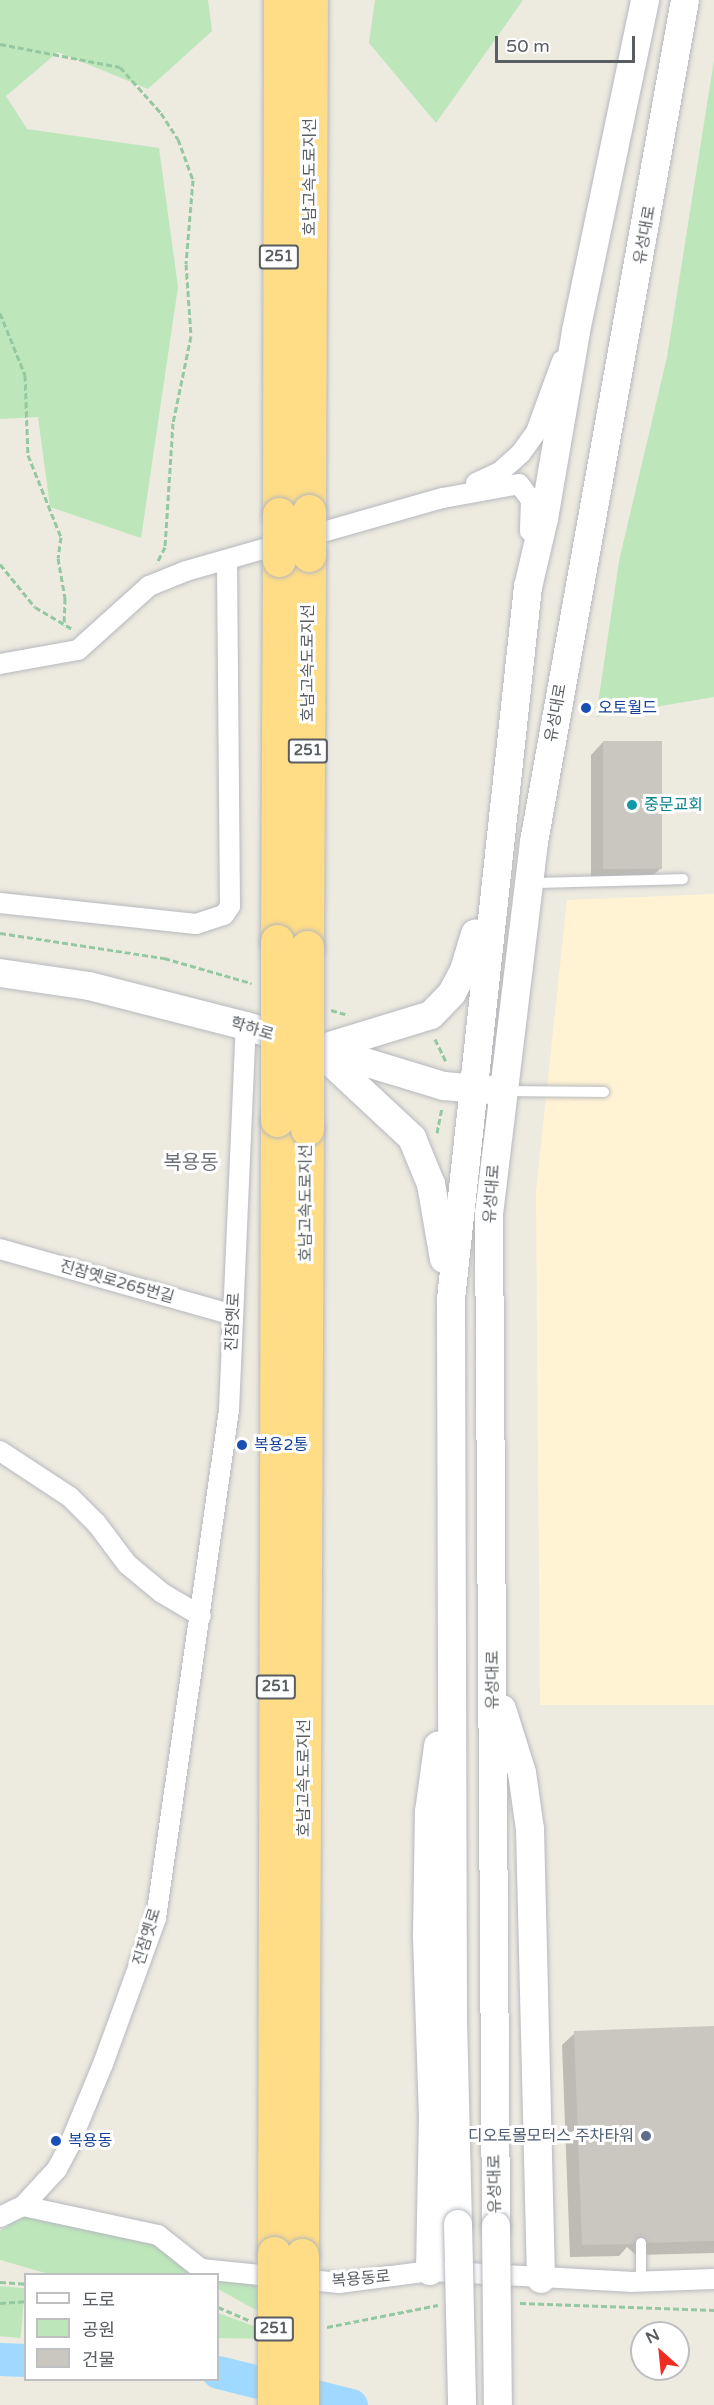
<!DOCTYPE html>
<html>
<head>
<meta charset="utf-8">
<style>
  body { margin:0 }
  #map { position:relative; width:714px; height:2405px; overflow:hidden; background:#edeae0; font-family:"Varela Round","Noto Sans KR",sans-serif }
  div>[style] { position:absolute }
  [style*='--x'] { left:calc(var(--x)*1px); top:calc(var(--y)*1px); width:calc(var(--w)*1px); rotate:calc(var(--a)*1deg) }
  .commercial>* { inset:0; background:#fff3d4 }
  .green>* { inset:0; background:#bde7bb; transform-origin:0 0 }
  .shadow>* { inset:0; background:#0003 }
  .river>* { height:33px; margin:-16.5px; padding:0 16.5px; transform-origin:16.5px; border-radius:16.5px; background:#9fd9ff }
  .building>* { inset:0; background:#cac6c0; transform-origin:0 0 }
  .path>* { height:3px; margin-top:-1.5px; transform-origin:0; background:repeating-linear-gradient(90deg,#94c8a1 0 6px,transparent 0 9px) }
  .roads { filter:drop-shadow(0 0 2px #b6b9be) drop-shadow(0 0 2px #b6b9be) }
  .lane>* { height:10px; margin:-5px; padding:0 5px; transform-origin:5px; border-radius:5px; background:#fff }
  .street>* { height:20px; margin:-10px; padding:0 10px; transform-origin:10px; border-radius:10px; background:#fff }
  .secondary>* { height:28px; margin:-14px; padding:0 14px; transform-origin:14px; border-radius:14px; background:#fff }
  .highway>* { height:33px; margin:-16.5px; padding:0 16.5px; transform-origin:16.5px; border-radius:16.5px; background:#ffdc86 }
  .bridges { filter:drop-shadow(0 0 2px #b4b8be) drop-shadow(0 0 2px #b4b8be) }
  .secondary-bridge>* { height:28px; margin:-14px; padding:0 14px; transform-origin:14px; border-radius:14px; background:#fff }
  .highway-bridge>* { height:33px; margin:-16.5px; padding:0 16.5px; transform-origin:16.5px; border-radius:16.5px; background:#ffdc86 }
  .dots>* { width:16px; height:16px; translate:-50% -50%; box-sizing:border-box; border:3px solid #fff; border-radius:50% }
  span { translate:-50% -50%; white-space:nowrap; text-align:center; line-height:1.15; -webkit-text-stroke:6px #fff; paint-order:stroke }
  .shield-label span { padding:2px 4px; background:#fff; border:2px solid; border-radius:4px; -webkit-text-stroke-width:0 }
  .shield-label { font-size:15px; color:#595e62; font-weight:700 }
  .street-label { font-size:16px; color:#595e62 }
  .transit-label { font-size:16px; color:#164399 }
  .left { translate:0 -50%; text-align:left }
  .culture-label { font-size:16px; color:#0d838f }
  .service-label { font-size:16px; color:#4e5e75 }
  .right { translate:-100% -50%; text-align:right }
  .quarter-label { font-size:20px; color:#6a7075 }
  .legend { position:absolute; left:24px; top:2273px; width:195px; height:108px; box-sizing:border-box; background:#fff; border:2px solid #bdbfc0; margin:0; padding:8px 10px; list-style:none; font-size:18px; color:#595e62 }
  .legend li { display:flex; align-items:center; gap:12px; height:30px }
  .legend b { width:30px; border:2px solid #bdbfc0 }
  .north { position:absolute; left:630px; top:2321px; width:60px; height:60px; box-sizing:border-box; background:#fff; border:2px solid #bdbfc0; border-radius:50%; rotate:333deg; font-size:16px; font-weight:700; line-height:24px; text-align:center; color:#595e62 }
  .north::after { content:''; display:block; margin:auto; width:21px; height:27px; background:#f12b22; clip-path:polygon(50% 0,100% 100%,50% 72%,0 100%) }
  .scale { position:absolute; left:495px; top:36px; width:140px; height:27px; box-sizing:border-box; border:3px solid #595e62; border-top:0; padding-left:8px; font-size:18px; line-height:21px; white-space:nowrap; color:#595e62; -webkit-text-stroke:4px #fff; paint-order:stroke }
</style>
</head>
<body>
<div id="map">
  <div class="commercial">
    <i style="clip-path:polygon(714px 894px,714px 1705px,540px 1705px,536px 1191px,567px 900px)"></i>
  </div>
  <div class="green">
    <i style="clip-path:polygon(0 0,208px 0,212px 31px,148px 89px,58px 52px,6px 96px,27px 129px,159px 148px,178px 287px,141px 538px,50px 507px,38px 417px,0 419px)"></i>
    <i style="clip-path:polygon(375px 0,523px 0,436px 123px,369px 43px)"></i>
    <i style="clip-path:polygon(714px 60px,714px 697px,596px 717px,619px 561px,667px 357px)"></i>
    <i style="clip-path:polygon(23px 2215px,156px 2243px,209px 2274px,49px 2274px,0 2260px,0 2231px)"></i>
    <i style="clip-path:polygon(218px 2276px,264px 2284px,264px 2310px,254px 2309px,218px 2289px)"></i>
    <i style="left:0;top:2286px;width:25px;height:50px;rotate:5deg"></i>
    <i style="clip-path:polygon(218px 2313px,265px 2330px,263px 2339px,218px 2338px)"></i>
  </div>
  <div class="shadow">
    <i style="clip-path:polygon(603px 742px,660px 869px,647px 881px,591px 881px,591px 755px)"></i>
    <i style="clip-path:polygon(714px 2028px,714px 2253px,636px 2255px,627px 2247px,619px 2256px,570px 2257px,562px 2045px,575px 2033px)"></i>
  </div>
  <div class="river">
    <i style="--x:0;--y:2359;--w:26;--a:2"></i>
    <i style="--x:218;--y:2372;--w:137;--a:13.9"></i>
  </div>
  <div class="building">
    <i style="left:603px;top:741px;width:59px;height:128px"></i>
    <i style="clip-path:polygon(714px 2026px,714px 2241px,648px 2243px,640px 2236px,633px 2244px,582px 2245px,574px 2031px)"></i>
  </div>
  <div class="path">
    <i style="--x:0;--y:44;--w:122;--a:10.9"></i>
    <i style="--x:120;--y:67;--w:62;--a:48.3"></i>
    <i style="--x:161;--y:113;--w:31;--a:57"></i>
    <i style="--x:178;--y:139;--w:44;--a:69.9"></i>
    <i style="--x:193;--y:180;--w:84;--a:94.8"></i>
    <i style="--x:186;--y:264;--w:72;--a:86"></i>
    <i style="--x:191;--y:336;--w:89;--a:101.7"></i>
    <i style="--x:173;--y:423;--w:124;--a:93.7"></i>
    <i style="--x:165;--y:547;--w:18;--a:117"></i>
    <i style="--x:0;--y:313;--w:67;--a:68"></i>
    <i style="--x:25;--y:375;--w:80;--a:87.9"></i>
    <i style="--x:28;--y:455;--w:88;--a:68.1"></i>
    <i style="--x:61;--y:537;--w:21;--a:98"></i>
    <i style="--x:58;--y:558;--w:41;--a:80.1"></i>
    <i style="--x:65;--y:598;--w:27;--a:92"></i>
    <i style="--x:0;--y:564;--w:55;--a:50.9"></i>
    <i style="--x:35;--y:607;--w:45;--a:30.5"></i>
    <i style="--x:0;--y:933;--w:166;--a:8.7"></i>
    <i style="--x:164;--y:958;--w:91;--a:16"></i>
    <i style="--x:331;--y:1010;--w:18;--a:16"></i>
    <i style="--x:435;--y:1039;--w:25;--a:64"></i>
    <i style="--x:437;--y:1133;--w:26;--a:-79"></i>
    <i style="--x:0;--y:2282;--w:26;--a:4"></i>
    <i style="--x:0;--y:2303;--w:26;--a:-4"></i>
    <i style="--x:520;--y:2303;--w:194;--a:2.1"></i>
    <i style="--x:218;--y:2307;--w:34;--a:23"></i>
    <i style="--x:327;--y:2327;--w:113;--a:-11.2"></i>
  </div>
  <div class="roads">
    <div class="lane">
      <i style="--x:532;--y:883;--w:151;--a:-1.5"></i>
      <i style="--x:505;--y:1091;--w:99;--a:0.6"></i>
      <i style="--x:641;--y:2282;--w:39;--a:-90"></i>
    </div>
    <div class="street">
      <i style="--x:476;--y:483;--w:26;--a:-25"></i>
      <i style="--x:500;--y:472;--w:28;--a:-42"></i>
      <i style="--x:521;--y:453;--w:26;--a:-54"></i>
      <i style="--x:536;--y:432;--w:76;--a:-69.9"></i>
      <i style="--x:0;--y:664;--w:79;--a:-10.2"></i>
      <i style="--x:78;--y:650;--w:96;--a:-42"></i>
      <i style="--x:149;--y:586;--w:40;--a:-22"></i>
      <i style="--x:186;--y:571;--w:267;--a:-15.9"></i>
      <i style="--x:443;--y:498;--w:77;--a:-10.4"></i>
      <i style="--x:519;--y:484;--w:20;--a:53"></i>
      <i style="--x:531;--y:500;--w:31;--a:92"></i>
      <i style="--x:0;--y:903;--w:197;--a:6.1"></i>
      <i style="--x:196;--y:924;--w:29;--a:-18"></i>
      <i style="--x:224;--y:915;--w:11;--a:-56"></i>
      <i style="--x:230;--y:906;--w:346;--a:-90.5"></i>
      <i style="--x:0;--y:1249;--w:242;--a:15.8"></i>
      <i style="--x:0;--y:1451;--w:84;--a:33.3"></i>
      <i style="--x:70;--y:1497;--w:38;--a:45"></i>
      <i style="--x:97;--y:1524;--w:50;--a:53.1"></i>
      <i style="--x:127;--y:1564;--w:45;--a:39.6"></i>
      <i style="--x:162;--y:1593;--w:45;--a:30.5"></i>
      <i style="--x:23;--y:2206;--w:138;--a:12.1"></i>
      <i style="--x:158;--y:2235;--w:55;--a:38.3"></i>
      <i style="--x:201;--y:2269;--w:139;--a:5.8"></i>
      <i style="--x:339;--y:2283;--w:92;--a:-7.5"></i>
      <i style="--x:430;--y:2271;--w:200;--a:3.1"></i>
      <i style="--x:630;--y:2282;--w:84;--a:-2"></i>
      <i style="--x:0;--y:2217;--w:25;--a:-26"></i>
      <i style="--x:23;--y:2206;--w:50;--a:-47.4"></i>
      <i style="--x:57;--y:2169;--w:26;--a:-62"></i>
      <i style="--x:69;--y:2146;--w:89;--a:-67.5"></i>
      <i style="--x:103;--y:2064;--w:155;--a:-70"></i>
      <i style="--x:156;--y:1918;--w:513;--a:-81.82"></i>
      <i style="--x:229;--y:1410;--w:384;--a:-87.5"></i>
    </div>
    <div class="secondary">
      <i style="--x:0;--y:973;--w:90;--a:8.3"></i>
      <i style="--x:89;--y:986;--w:162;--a:14.3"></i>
      <i style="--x:246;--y:1026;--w:207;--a:16.9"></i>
      <i style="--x:444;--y:1086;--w:47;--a:4.9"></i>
      <i style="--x:317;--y:1050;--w:119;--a:-17.1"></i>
      <i style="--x:431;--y:1015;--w:30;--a:-46"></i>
      <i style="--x:452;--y:993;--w:26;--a:-62"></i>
      <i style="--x:464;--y:970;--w:38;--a:-73"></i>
      <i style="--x:321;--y:1053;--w:125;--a:43"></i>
      <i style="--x:412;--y:1138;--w:50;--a:67.6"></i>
      <i style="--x:431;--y:1184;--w:76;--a:80.2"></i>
      <i style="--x:502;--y:1709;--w:67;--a:72.6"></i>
      <i style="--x:522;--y:1773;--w:57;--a:81.9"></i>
      <i style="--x:530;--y:1829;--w:450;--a:88.6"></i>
      <i style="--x:458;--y:2224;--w:201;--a:-91.4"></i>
      <i style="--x:453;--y:2023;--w:724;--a:-90.16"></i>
      <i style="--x:451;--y:1299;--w:716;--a:-83.83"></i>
      <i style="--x:528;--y:587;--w:70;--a:-76.8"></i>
      <i style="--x:544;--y:519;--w:191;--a:-80.3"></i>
      <i style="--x:576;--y:331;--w:338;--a:-78.2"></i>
      <i style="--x:496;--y:2226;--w:1012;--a:-90.4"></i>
      <i style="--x:489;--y:1214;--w:375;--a:-83.1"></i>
      <i style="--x:534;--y:842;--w:855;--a:-79.83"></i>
      <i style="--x:430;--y:2271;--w:153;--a:-88.9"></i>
      <i style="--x:433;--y:2118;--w:183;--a:-91.9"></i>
      <i style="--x:427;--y:1935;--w:123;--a:-89.1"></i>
      <i style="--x:429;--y:1812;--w:67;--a:-82.2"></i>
    </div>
    <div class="highway">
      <i style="--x:309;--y:511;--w:511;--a:-89.78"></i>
      <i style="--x:279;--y:514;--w:514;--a:-89.89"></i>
      <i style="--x:277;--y:941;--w:381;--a:-89.7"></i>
      <i style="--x:307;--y:947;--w:392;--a:-89.7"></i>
      <i style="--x:274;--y:2253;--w:1133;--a:-89.85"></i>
      <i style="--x:302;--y:2255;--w:1126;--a:-89.75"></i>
    </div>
  </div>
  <div class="bridges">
    <div class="secondary-bridge">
      <i style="--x:458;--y:2224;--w:181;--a:88.7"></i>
      <i style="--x:496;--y:2226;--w:179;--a:89.4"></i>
    </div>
    <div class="highway-bridge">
      <i style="--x:309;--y:555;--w:44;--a:-90"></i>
      <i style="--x:279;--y:560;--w:46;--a:-90"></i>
      <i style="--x:277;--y:1120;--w:179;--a:-90"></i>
      <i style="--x:307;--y:1129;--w:182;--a:-90"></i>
      <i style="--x:274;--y:2405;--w:152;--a:-90"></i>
      <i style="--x:302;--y:2405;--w:150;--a:-90"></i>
    </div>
  </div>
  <div class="dots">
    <i style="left:586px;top:708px;background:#1a4fb4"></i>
    <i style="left:632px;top:805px;background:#0f9aa8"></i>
    <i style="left:242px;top:1445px;background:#1a4fb4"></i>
    <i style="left:646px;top:2136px;background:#5c6f8a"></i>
    <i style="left:56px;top:2141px;background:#1a4fb4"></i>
  </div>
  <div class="shield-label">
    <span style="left:279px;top:257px">251</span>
    <span style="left:308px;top:751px">251</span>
    <span style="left:276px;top:1687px">251</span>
    <span style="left:274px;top:2329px">251</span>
  </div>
  <div class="street-label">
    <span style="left:310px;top:177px;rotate:-90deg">호남고속도로지선</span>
    <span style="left:645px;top:235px;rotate:-80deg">유성대로</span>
    <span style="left:308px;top:663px;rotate:-90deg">호남고속도로지선</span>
    <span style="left:556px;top:713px;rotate:-80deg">유성대로</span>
    <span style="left:252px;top:1029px;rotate:17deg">학하로</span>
    <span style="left:492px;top:1194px;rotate:-86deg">유성대로</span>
    <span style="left:306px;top:1203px;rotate:-90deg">호남고속도로지선</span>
    <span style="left:117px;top:1282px;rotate:16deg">진잠옛로265번길</span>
    <span style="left:233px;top:1322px;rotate:-87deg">진잠옛로</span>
    <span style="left:493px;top:1680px;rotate:-90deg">유성대로</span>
    <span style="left:304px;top:1778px;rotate:-90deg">호남고속도로지선</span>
    <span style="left:147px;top:1937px;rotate:-73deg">진잠옛로</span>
    <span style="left:495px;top:2184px;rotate:-91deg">유성대로</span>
    <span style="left:361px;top:2279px;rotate:-5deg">복용동로</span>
  </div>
  <div class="transit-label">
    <span class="left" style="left:598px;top:708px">오토월드</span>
    <span class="left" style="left:254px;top:1445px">복용2통</span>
    <span class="left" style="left:68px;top:2141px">복용동</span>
  </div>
  <div class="culture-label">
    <span class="left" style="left:644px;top:805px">중문교회</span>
  </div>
  <div class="service-label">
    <span class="right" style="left:634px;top:2136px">디오토몰모터스 주차타워</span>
  </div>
  <div class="quarter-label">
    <span style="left:191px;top:1163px">복용동</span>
  </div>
  <ul class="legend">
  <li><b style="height:8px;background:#fff"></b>도로</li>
  <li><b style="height:16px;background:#bde7bb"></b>공원</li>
  <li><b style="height:16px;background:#cac6c0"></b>건물</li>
  </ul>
  <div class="north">N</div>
  <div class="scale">50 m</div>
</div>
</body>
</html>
